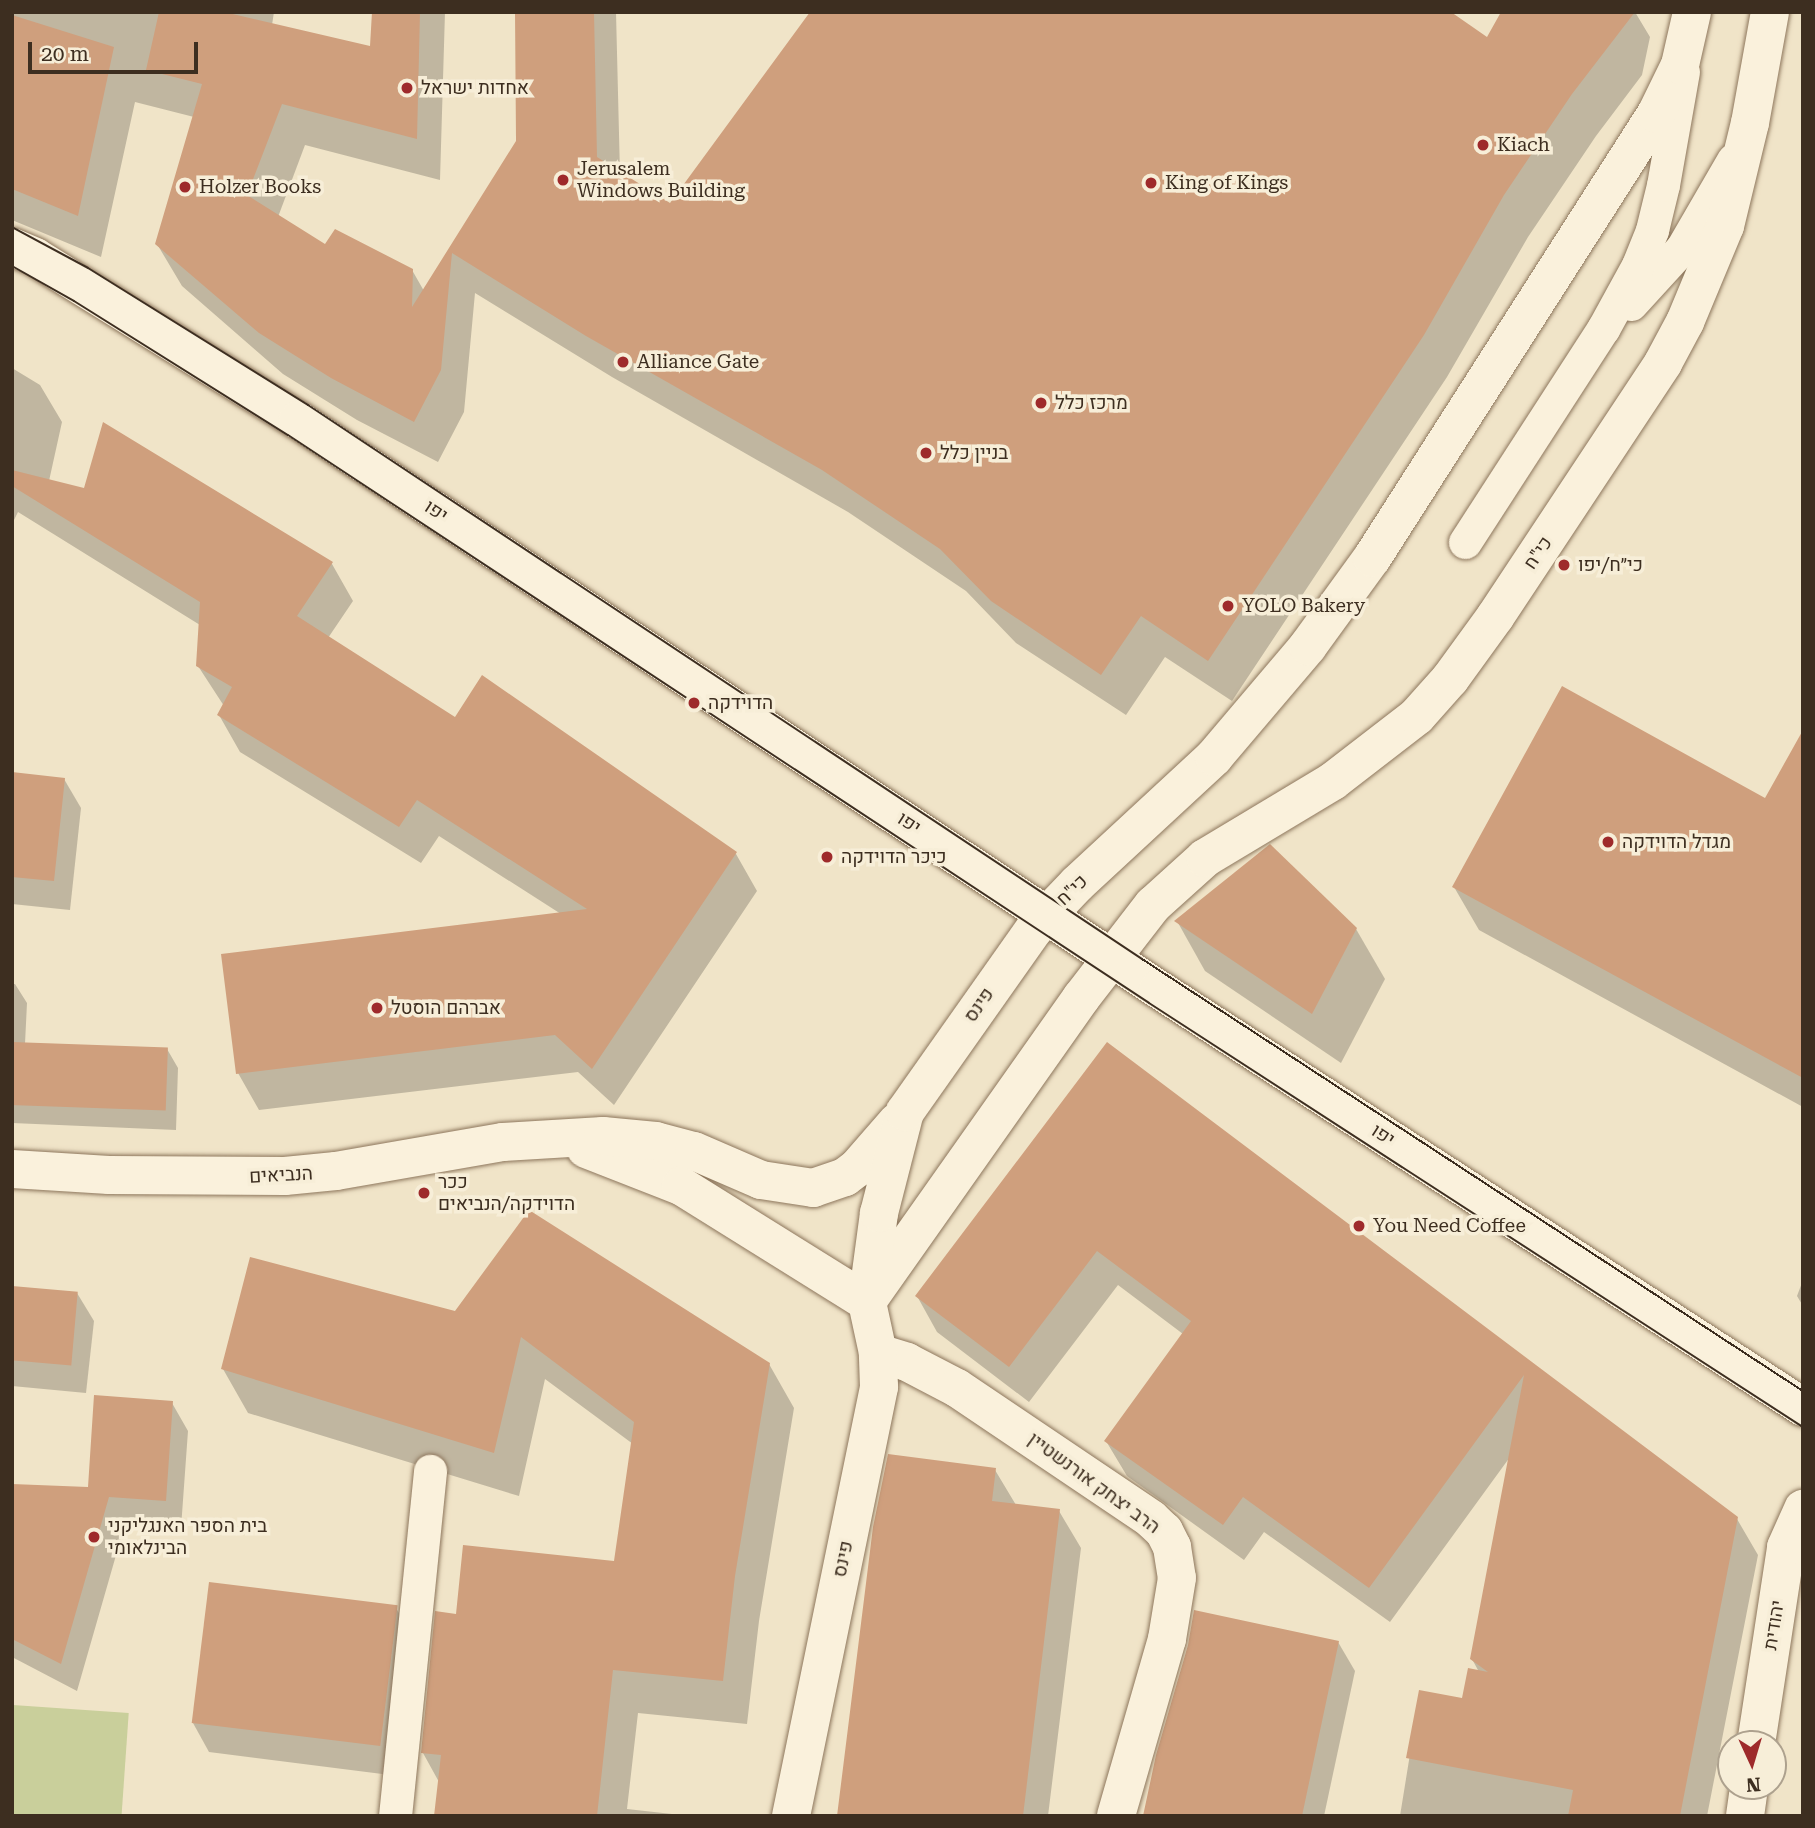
<!DOCTYPE html>
<html>
<head>
<meta charset="utf-8">
<style>
  body { margin:0 }
  #map { position:relative; width:1815px; height:1828px; overflow:hidden; background:#f0e4c8; font-family:"Roboto Serif",Heebo,serif }
  div>[style] { position:absolute }
  [style*='--x'] { left:calc(var(--x)*1px); top:calc(var(--y)*1px); width:calc(var(--w)*1px); rotate:calc(var(--a)*1deg) }
  .green>* { inset:0; background:#c9cf9b; transform-origin:0 0 }
  .shadow>* { inset:0; background:#0003 }
  .building>* { inset:0; background:#cf9f7d; transform-origin:0 0 }
  .roads { filter:drop-shadow(0 0 2px #8d765c) drop-shadow(0 0 2px #8d765c) }
  .lane>* { height:33px; margin:-16.5px; padding:0 16.5px; transform-origin:16.5px; border-radius:16.5px; background:#faf1dc }
  .street>* { height:38px; margin:-19px; padding:0 19px; transform-origin:19px; border-radius:19px; background:#faf1dc }
  .secondary>* { height:38px; margin:-19px; padding:0 19px; transform-origin:19px; border-radius:19px; background:#faf1dc }
  .tram>* { height:2px; margin:-1px; padding:0 1px; transform-origin:1px; border-radius:1px; background:#3d2e20 }
  .dots>* { width:19px; height:19px; translate:-50% -50%; box-sizing:border-box; border:4px solid #f7eed8; border-radius:50% }
  span { translate:-50% -50%; white-space:nowrap; text-align:center; line-height:1.15; -webkit-text-stroke:7px #f7eed8; paint-order:stroke }
  .poi-label { font-size:19px; color:#3d2e20 }
  .left { translate:0 -50%; text-align:left }
  .street-label { font-size:19px; color:#3d2e20 }
  .frame { position:absolute; inset:0; border:14px solid #3d2e20; pointer-events:none }
  .north { position:absolute; left:1717px; top:1730px; width:70px; height:70px; box-sizing:border-box; background:#f7eed8; border:2px solid #ada18e; border-radius:50%; rotate:176deg; font-size:19px; font-weight:700; line-height:28px; text-align:center; color:#3d2e20 }
  .north::after { content:''; display:block; margin:auto; width:24px; height:32px; background:#9e2a2b; clip-path:polygon(50% 0,100% 100%,50% 72%,0 100%) }
  .scale { position:absolute; left:28px; top:42px; width:170px; height:32px; box-sizing:border-box; border:4px solid #3d2e20; border-top:0; padding-left:9px; font-size:21px; line-height:24px; white-space:nowrap; color:#3d2e20; -webkit-text-stroke:5px #f7eed8; paint-order:stroke }
</style>
</head>
<body>
<div id="map">
  <div class="green">
    <i style="left:13px;top:1705px;width:116px;height:111px;rotate:4deg"></i>
  </div>
  <div class="shadow">
    <i style="clip-path:polygon(12px 12px,274px 12px,272px 25px,371px 48px,374px 12px,445px 12px,440px 180px,305px 145px,278px 217px,325px 247px,412px 270px,424px 291px,518px 142px,517px 12px,616px 12px,620px 174px,670px 206px,1487px 39px,1503px 12px,1635px 12px,1650px 37px,1642px 75px,1596px 136px,1528px 237px,1447px 377px,1232px 701px,1165px 657px,1126px 715px,1016px 643px,966px 591px,848px 512px,612px 377px,475px 293px,464px 412px,438px 462px,357px 420px,283px 374px,182px 286px,157px 244px,194px 117px,135px 102px,101px 257px,12px 220px)"></i>
    <i style="clip-path:polygon(12px 368px,40px 385px,62px 422px,49px 481px,85px 490px,104px 424px,332px 564px,353px 601px,328px 638px,455px 720px,736px 854px,757px 891px,614px 1105px,578px 1072px,259px 1110px,238px 1073px,561px 914px,439px 836px,421px 863px,240px 752px,219px 715px,224px 706px,198px 666px,200px 625px,18px 512px,12px 524px)"></i>
    <i style="clip-path:polygon(1803px 733px,1803px 1107px,1479px 930px,1454px 887px,1766px 800px)"></i>
    <i style="clip-path:polygon(12px 774px,64px 779px,81px 808px,70px 910px,12px 904px)"></i>
    <i style="clip-path:polygon(1177px 921px,1356px 929px,1385px 979px,1341px 1063px,1205px 971px)"></i>
    <i style="clip-path:polygon(12px 984px,15px 984px,27px 1003px,25px 1044px,167px 1049px,178px 1068px,176px 1130px,12px 1123px)"></i>
    <i style="clip-path:polygon(1107px 1044px,1737px 1519px,1758px 1555px,1707px 1816px,1400px 1816px,1420px 1692px,1464px 1700px,1479px 1672px,1472px 1659px,1510px 1457px,1390px 1622px,1264px 1532px,1244px 1560px,1127px 1476px,1106px 1441px,1183px 1334px,1118px 1285px,1029px 1402px,937px 1332px,917px 1296px)"></i>
    <i style="clip-path:polygon(1803px 1280px,1803px 1306px,1797px 1296px)"></i>
    <i style="clip-path:polygon(12px 1287px,77px 1293px,94px 1321px,86px 1393px,12px 1386px)"></i>
    <i style="clip-path:polygon(456px 1313px,769px 1364px,794px 1408px,759px 1621px,747px 1724px,638px 1713px,627px 1809px,690px 1816px,436px 1816px,439px 1782px,423px 1753px,457px 1616px,616px 1563px,633px 1444px,545px 1379px,519px 1496px,248px 1413px,223px 1369px)"></i>
    <i style="clip-path:polygon(172px 1403px,188px 1431px,181px 1528px,125px 1524px,77px 1691px,12px 1657px,12px 1485px,89px 1489px)"></i>
    <i style="clip-path:polygon(995px 1470px,1016px 1505px,1059px 1511px,1081px 1548px,1048px 1816px,839px 1816px)"></i>
    <i style="clip-path:polygon(396px 1608px,413px 1637px,398px 1776px,209px 1752px,193px 1723px)"></i>
    <i style="clip-path:polygon(1338px 1642px,1355px 1671px,1324px 1816px,1145px 1816px)"></i>
  </div>
  <div class="building">
    <i style="clip-path:polygon(159px 12px,224px 12px,370px 46px,372px 12px,420px 12px,417px 139px,282px 104px,247px 195px,325px 244px,335px 229px,413px 269px,412px 307px,516px 141px,515px 12px,594px 12px,597px 157px,670px 203px,810px 12px,1451px 12px,1487px 37px,1501px 12px,1635px 12px,1572px 94px,1504px 195px,1424px 335px,1208px 661px,1141px 616px,1101px 675px,991px 601px,940px 549px,822px 470px,586px 336px,452px 253px,441px 370px,414px 422px,331px 378px,259px 333px,155px 244px,202px 84px,146px 70px)"></i>
    <i style="clip-path:polygon(12px 15px,114px 47px,78px 216px,12px 189px)"></i>
    <i style="clip-path:polygon(103px 422px,333px 562px,297px 616px,455px 717px,482px 675px,737px 852px,592px 1069px,555px 1035px,236px 1074px,221px 954px,587px 909px,417px 800px,399px 827px,217px 715px,232px 687px,196px 666px,200px 602px,12px 486px,12px 470px,84px 488px)"></i>
    <i style="clip-path:polygon(1562px 686px,1765px 798px,1803px 730px,1803px 1078px,1452px 887px)"></i>
    <i style="clip-path:polygon(12px 772px,65px 778px,54px 881px,12px 877px)"></i>
    <i style="clip-path:polygon(1270px 844px,1357px 928px,1312px 1014px,1174px 921px)"></i>
    <i style="left:12px;top:1042px;width:156px;height:63px;rotate:2deg"></i>
    <i style="clip-path:polygon(1107px 1042px,1738px 1517px,1680px 1816px,1568px 1816px,1573px 1790px,1406px 1758px,1419px 1690px,1462px 1698px,1468px 1668px,1488px 1672px,1470px 1659px,1524px 1375px,1369px 1588px,1243px 1497px,1223px 1525px,1104px 1441px,1191px 1321px,1097px 1251px,1009px 1367px,915px 1296px)"></i>
    <i style="clip-path:polygon(529px 1210px,770px 1363px,735px 1576px,723px 1681px,613px 1670px,597px 1816px,434px 1816px,441px 1755px,421px 1753px,435px 1611px,456px 1614px,463px 1545px,614px 1561px,634px 1422px,521px 1337px,494px 1453px,221px 1369px,250px 1257px,455px 1311px)"></i>
    <i style="left:12px;top:1286px;width:66px;height:74px;rotate:5deg"></i>
    <i style="clip-path:polygon(94px 1395px,173px 1401px,166px 1501px,109px 1497px,61px 1664px,12px 1639px,12px 1484px,88px 1487px)"></i>
    <i style="clip-path:polygon(888px 1454px,996px 1468px,992px 1501px,1060px 1509px,1023px 1816px,837px 1816px,873px 1527px)"></i>
    <i style="left:209px;top:1582px;width:190px;height:142px;rotate:7deg"></i>
    <i style="clip-path:polygon(1194px 1610px,1339px 1641px,1302px 1816px,1143px 1816px,1156px 1755px,1188px 1645px)"></i>
  </div>
  <div class="roads">
    <div class="lane">
      <i style="--x:1631;--y:304;--w:76;--a:-47.7"></i>
      <i style="--x:1682;--y:248;--w:102;--a:-59.9"></i>
      <i style="--x:1465;--y:542;--w:254;--a:-57.1"></i>
      <i style="--x:1603;--y:329;--w:73;--a:-61.3"></i>
      <i style="--x:1638;--y:265;--w:38;--a:-68"></i>
      <i style="--x:1652;--y:230;--w:46;--a:-76.3"></i>
      <i style="--x:1663;--y:185;--w:115;--a:-80"></i>
      <i style="--x:395;--y:1816;--w:347;--a:-84.2"></i>
    </div>
    <div class="street">
      <i style="--x:12;--y:247;--w:25;--a:23"></i>
      <i style="--x:35;--y:257;--w:309;--a:31.8"></i>
      <i style="--x:298;--y:420;--w:1031;--a:33.49"></i>
      <i style="--x:1158;--y:989;--w:769;--a:32.95"></i>
      <i style="--x:878;--y:1353;--w:30;--a:17"></i>
      <i style="--x:907;--y:1362;--w:56;--a:27.5"></i>
      <i style="--x:957;--y:1388;--w:234;--a:34"></i>
      <i style="--x:1151;--y:1519;--w:18;--a:43"></i>
      <i style="--x:1164;--y:1531;--w:18;--a:63"></i>
      <i style="--x:1172;--y:1547;--w:31;--a:81"></i>
      <i style="--x:1177;--y:1578;--w:62;--a:99.3"></i>
      <i style="--x:1167;--y:1639;--w:184;--a:106.1"></i>
      <i style="--x:1756;--y:1744;--w:199;--a:-81.3"></i>
      <i style="--x:1786;--y:1547;--w:42;--a:-65.9"></i>
      <i style="--x:1745;--y:1816;--w:30;--a:-82"></i>
    </div>
    <div class="secondary">
      <i style="--x:586;--y:1149;--w:102;--a:21.3"></i>
      <i style="--x:681;--y:1186;--w:219;--a:31.9"></i>
      <i style="--x:12;--y:1169;--w:97;--a:3.5"></i>
      <i style="--x:109;--y:1175;--w:176;--a:0.3"></i>
      <i style="--x:285;--y:1176;--w:51;--a:-5.6"></i>
      <i style="--x:336;--y:1171;--w:169;--a:-9.9"></i>
      <i style="--x:503;--y:1142;--w:100;--a:-3.4"></i>
      <i style="--x:603;--y:1136;--w:53;--a:5.4"></i>
      <i style="--x:656;--y:1141;--w:39;--a:15"></i>
      <i style="--x:694;--y:1151;--w:73;--a:23.4"></i>
      <i style="--x:761;--y:1180;--w:53;--a:8.7"></i>
      <i style="--x:813;--y:1188;--w:34;--a:-19"></i>
      <i style="--x:845;--y:1177;--w:15;--a:-37"></i>
      <i style="--x:857;--y:1168;--w:61;--a:-49"></i>
      <i style="--x:868;--y:1300;--w:370;--a:-54.8"></i>
      <i style="--x:1081;--y:998;--w:118;--a:-52.3"></i>
      <i style="--x:1153;--y:905;--w:70;--a:-42.1"></i>
      <i style="--x:1205;--y:858;--w:149;--a:-31"></i>
      <i style="--x:1333;--y:781;--w:106;--a:-37.7"></i>
      <i style="--x:1417;--y:716;--w:50;--a:-48.3"></i>
      <i style="--x:1450;--y:679;--w:77;--a:-54"></i>
      <i style="--x:1495;--y:617;--w:305;--a:-56.5"></i>
      <i style="--x:1663;--y:363;--w:47;--a:-61.8"></i>
      <i style="--x:1685;--y:322;--w:104;--a:-67.4"></i>
      <i style="--x:1725;--y:226;--w:106;--a:-76.4"></i>
      <i style="--x:1750;--y:123;--w:113;--a:-79.8"></i>
      <i style="--x:791;--y:1816;--w:438;--a:-78.4"></i>
      <i style="--x:879;--y:1387;--w:34;--a:-92"></i>
      <i style="--x:878;--y:1353;--w:52;--a:-102.2"></i>
      <i style="--x:867;--y:1302;--w:90;--a:-82.3"></i>
      <i style="--x:879;--y:1213;--w:104;--a:-75.6"></i>
      <i style="--x:905;--y:1112;--w:225;--a:-54.8"></i>
      <i style="--x:1035;--y:928;--w:61;--a:-46.3"></i>
      <i style="--x:1077;--y:884;--w:187;--a:-42.8"></i>
      <i style="--x:1214;--y:757;--w:145;--a:-49.7"></i>
      <i style="--x:1308;--y:646;--w:109;--a:-54"></i>
      <i style="--x:1372;--y:558;--w:527;--a:-57.4"></i>
      <i style="--x:1656;--y:114;--w:55;--a:-63.9"></i>
      <i style="--x:1680;--y:65;--w:54;--a:-77.2"></i>
    </div>
  </div>
  <div class="tram">
    <i style="--x:12;--y:227;--w:86;--a:28.3"></i>
    <i style="--x:88;--y:268;--w:259;--a:31.9"></i>
    <i style="--x:308;--y:405;--w:1001;--a:33.59"></i>
    <i style="--x:1142;--y:959;--w:790;--a:33.17"></i>
    <i style="--x:12;--y:266;--w:71;--a:29.4"></i>
    <i style="--x:74;--y:301;--w:252;--a:32.1"></i>
    <i style="--x:288;--y:435;--w:1031;--a:33.41"></i>
    <i style="--x:1149;--y:1003;--w:779;--a:32.96"></i>
  </div>
  <div class="dots">
    <i style="left:407px;top:88px;background:#9e2a2b"></i>
    <i style="left:1483px;top:145px;background:#9e2a2b"></i>
    <i style="left:563px;top:180px;background:#9e2a2b"></i>
    <i style="left:1151px;top:183px;background:#9e2a2b"></i>
    <i style="left:185px;top:187px;background:#9e2a2b"></i>
    <i style="left:623px;top:362px;background:#9e2a2b"></i>
    <i style="left:1041px;top:403px;background:#9e2a2b"></i>
    <i style="left:926px;top:453px;background:#9e2a2b"></i>
    <i style="left:1564px;top:565px;background:#9e2a2b"></i>
    <i style="left:1228px;top:606px;background:#9e2a2b"></i>
    <i style="left:694px;top:703px;background:#9e2a2b"></i>
    <i style="left:1608px;top:842px;background:#9e2a2b"></i>
    <i style="left:827px;top:857px;background:#9e2a2b"></i>
    <i style="left:377px;top:1008px;background:#9e2a2b"></i>
    <i style="left:424px;top:1193px;background:#9e2a2b"></i>
    <i style="left:1359px;top:1226px;background:#9e2a2b"></i>
    <i style="left:94px;top:1537px;background:#9e2a2b"></i>
  </div>
  <div class="poi-label">
    <span class="left" style="left:421px;top:88px">אחדות ישראל</span>
    <span class="left" style="left:1497px;top:145px">Kiach</span>
    <span class="left" style="left:577px;top:180px">Jerusalem<br>Windows Building</span>
    <span class="left" style="left:1165px;top:183px">King of Kings</span>
    <span class="left" style="left:199px;top:187px">Holzer Books</span>
    <span class="left" style="left:637px;top:362px">Alliance Gate</span>
    <span class="left" style="left:1055px;top:403px">מרכז כלל</span>
    <span class="left" style="left:940px;top:453px">בניין כלל</span>
    <span class="left" style="left:1578px;top:565px">כי״ח/יפו</span>
    <span class="left" style="left:1242px;top:606px">YOLO Bakery</span>
    <span class="left" style="left:708px;top:703px">הדוידקה</span>
    <span class="left" style="left:1622px;top:842px">מגדל הדוידקה</span>
    <span class="left" style="left:841px;top:857px">כיכר הדוידקה</span>
    <span class="left" style="left:391px;top:1008px">אברהם הוסטל</span>
    <span class="left" style="left:438px;top:1193px">ככר<br>הדוידקה/הנביאים</span>
    <span class="left" style="left:1373px;top:1226px">You Need Coffee</span>
    <span class="left" style="left:108px;top:1537px">בית הספר האנגליקני<br>הבינלאומי</span>
  </div>
  <div class="street-label">
    <span style="left:436px;top:511px;rotate:33deg">יפו</span>
    <span style="left:1538px;top:553px;rotate:-56deg">כי"ח</span>
    <span style="left:909px;top:823px;rotate:33deg">יפו</span>
    <span style="left:1072px;top:890px;rotate:-44deg">כי"ח</span>
    <span style="left:979px;top:1005px;rotate:-55deg">פינס</span>
    <span style="left:1383px;top:1135px;rotate:33deg">יפו</span>
    <span style="left:281px;top:1175px;rotate:-3deg">הנביאים</span>
    <span style="left:1094px;top:1483px;rotate:36deg">הרב יצחק אורנשטיין</span>
    <span style="left:843px;top:1559px;rotate:-78deg">פינס</span>
    <span style="left:1774px;top:1625px;rotate:-81deg">יהודית</span>
  </div>
  <div class="frame"></div>
  <div class="north">N</div>
  <div class="scale">20 m</div>
</div>
</body>
</html>
